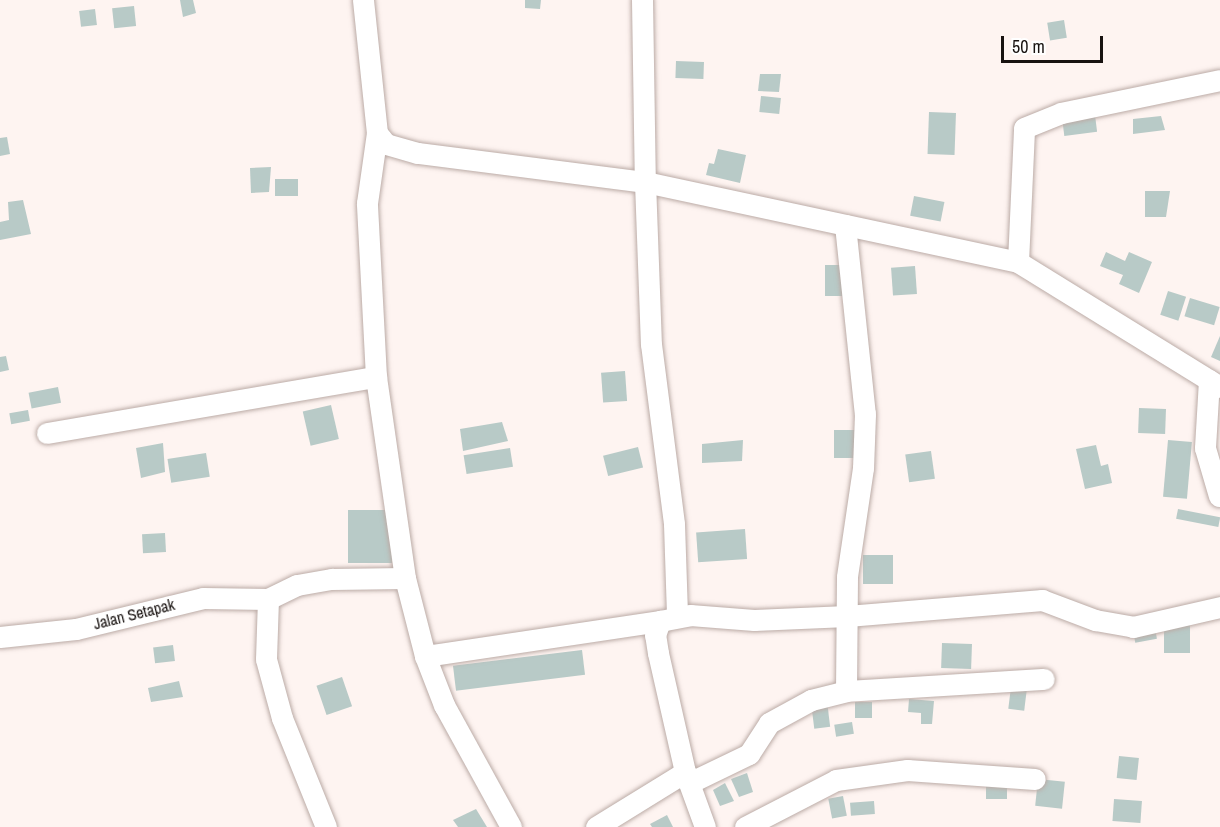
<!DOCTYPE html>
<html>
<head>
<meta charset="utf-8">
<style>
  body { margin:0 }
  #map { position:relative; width:1220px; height:827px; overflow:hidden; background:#fef4f1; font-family:"Archivo Narrow",sans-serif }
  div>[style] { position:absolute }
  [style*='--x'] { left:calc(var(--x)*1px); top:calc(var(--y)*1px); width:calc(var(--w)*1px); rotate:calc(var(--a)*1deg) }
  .building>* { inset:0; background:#b8cac7; transform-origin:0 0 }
  .roads { filter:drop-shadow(0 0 2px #bbaba6) drop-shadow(0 0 2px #bbaba6) }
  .minor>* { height:21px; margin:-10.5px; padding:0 10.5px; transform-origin:10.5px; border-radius:10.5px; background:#fff }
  span { translate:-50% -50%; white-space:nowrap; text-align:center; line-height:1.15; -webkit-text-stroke:4.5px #fff; paint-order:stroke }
  .street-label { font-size:16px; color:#181210 }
  .scale { position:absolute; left:1001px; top:36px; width:102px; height:27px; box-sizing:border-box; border:3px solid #181210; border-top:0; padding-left:8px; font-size:18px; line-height:21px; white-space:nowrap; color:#181210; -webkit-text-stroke:4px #fff; paint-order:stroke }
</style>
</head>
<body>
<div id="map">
  <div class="building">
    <i style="clip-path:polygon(180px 0,193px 0,196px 13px,183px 17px)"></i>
    <i style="clip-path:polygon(525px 0,541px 0,540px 9px,525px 8px)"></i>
    <i style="left:134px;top:6px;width:20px;height:22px;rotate:84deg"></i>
    <i style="left:95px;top:9px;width:16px;height:16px;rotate:83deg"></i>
    <i style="left:1064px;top:20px;width:18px;height:17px;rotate:81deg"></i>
    <i style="left:676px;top:61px;width:28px;height:17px;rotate:2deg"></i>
    <i style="clip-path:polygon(760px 74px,781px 74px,779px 92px,758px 91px)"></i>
    <i style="left:761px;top:96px;width:20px;height:16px;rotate:6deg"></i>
    <i style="left:929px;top:112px;width:27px;height:42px;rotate:2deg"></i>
    <i style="left:1095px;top:115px;width:17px;height:33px;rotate:83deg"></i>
    <i style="clip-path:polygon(1161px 116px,1165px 130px,1133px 134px,1133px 119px)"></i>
    <i style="clip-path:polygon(7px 137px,10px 154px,0 156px,0 138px)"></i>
    <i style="clip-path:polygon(718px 149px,746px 155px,740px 183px,706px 175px,709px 163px,714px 164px)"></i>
    <i style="clip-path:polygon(271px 167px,269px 192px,251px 193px,250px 168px)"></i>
    <i style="left:275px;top:179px;width:23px;height:17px"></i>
    <i style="clip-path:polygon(1145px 191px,1170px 191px,1166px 217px,1145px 217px)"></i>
    <i style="left:914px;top:196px;width:31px;height:20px;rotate:11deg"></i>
    <i style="clip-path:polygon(23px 200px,31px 234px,0 240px,0 222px,9px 220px,8px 202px)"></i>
    <i style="clip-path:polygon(1106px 252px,1125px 261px,1129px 252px,1152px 262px,1139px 293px,1119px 284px,1123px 275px,1100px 266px)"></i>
    <i style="left:825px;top:265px;width:17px;height:31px"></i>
    <i style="left:915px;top:266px;width:28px;height:24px;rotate:86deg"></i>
    <i style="left:1168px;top:291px;width:19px;height:25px;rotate:18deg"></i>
    <i style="left:1190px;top:298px;width:31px;height:19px;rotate:17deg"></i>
    <i style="clip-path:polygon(1220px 336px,1220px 361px,1211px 357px)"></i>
    <i style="clip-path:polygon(6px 356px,9px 370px,0 372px,0 357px)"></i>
    <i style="left:625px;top:371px;width:30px;height:24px;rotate:86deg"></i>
    <i style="left:58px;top:387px;width:16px;height:30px;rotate:79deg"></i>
    <i style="left:331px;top:405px;width:35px;height:29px;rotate:77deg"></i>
    <i style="left:1139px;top:408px;width:27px;height:25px;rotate:2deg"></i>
    <i style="left:28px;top:410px;width:11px;height:19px;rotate:80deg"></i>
    <i style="clip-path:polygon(502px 422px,508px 441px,463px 451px,460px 429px)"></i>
    <i style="left:834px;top:430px;width:25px;height:28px"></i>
    <i style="clip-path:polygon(743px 440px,742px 461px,702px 463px,702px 444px)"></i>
    <i style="left:1168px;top:440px;width:24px;height:57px;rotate:5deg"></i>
    <i style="clip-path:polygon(163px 443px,165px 472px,141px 478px,136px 448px)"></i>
    <i style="clip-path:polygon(1096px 445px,1101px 466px,1108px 464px,1112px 483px,1085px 489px,1076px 449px)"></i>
    <i style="left:638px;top:447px;width:21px;height:36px;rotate:76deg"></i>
    <i style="left:510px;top:448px;width:19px;height:47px;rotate:81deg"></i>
    <i style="left:931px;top:451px;width:28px;height:26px;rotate:82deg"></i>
    <i style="left:206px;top:453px;width:24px;height:39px;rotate:81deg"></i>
    <i style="left:1178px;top:509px;width:43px;height:10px;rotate:11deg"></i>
    <i style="left:348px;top:510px;width:44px;height:53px"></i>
    <i style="left:745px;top:529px;width:30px;height:49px;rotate:86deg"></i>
    <i style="left:165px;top:533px;width:19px;height:23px;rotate:87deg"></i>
    <i style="left:863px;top:555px;width:30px;height:29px"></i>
    <i style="left:1164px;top:625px;width:26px;height:28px"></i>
    <i style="left:1155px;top:628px;width:11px;height:22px;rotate:80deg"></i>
    <i style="left:942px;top:643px;width:30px;height:25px;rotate:2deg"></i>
    <i style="left:173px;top:645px;width:16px;height:20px;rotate:83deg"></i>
    <i style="left:582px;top:650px;width:25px;height:130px;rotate:83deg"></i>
    <i style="left:342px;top:677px;width:31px;height:27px;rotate:71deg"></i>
    <i style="clip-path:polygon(179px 681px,183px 697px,151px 702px,148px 688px)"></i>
    <i style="left:1011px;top:687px;width:16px;height:22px;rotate:7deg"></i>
    <i style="clip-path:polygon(909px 699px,934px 701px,932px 724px,921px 724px,921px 713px,908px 712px)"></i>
    <i style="left:827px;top:701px;width:26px;height:16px;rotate:83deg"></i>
    <i style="left:872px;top:702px;width:16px;height:17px;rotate:90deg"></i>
    <i style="left:852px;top:722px;width:12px;height:18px;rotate:81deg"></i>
    <i style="left:1119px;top:756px;width:20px;height:22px;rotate:6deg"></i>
    <i style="clip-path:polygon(747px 773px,753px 792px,739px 797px,731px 779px)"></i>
    <i style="left:1038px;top:779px;width:27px;height:27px;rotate:6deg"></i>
    <i style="left:986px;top:782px;width:21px;height:17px"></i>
    <i style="clip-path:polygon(725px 783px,734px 801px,720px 806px,713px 790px)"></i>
    <i style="left:843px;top:796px;width:20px;height:15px;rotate:79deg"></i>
    <i style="left:1114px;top:799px;width:28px;height:22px;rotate:4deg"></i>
    <i style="left:874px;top:801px;width:13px;height:24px;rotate:86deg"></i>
    <i style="clip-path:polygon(476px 809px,487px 827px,458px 827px,453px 820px)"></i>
    <i style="clip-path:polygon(667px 815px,673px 827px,652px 827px,650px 824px)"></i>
  </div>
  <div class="roads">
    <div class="minor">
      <i style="--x:363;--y:0;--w:134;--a:84"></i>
      <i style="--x:377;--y:133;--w:14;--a:51"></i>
      <i style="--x:386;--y:144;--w:33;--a:16"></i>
      <i style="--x:418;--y:153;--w:229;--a:7.3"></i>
      <i style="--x:645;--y:182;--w:162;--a:87.9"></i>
      <i style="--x:651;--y:344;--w:181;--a:82.7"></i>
      <i style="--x:674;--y:524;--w:92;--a:88.1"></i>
      <i style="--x:642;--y:0;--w:182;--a:89.1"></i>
      <i style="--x:645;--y:182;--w:381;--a:12.1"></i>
      <i style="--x:1018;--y:262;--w:238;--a:31.7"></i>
      <i style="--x:845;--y:225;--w:190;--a:84"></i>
      <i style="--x:865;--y:414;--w:54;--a:92.1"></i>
      <i style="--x:863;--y:468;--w:110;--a:98.4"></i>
      <i style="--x:847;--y:577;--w:114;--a:90.5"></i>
      <i style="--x:1018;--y:262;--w:134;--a:-87.4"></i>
      <i style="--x:1024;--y:128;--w:40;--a:-22"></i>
      <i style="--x:1061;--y:113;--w:162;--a:-11.7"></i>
      <i style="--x:376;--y:377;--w:174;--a:-93"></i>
      <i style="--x:367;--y:203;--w:71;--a:-81.9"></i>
      <i style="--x:1209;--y:380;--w:68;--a:93.4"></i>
      <i style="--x:1205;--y:448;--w:50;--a:73.7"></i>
      <i style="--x:47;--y:433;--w:334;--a:-9.7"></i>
      <i style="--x:376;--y:377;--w:203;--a:81.8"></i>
      <i style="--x:0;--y:637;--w:76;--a:-6"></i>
      <i style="--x:76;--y:629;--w:131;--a:-13.7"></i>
      <i style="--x:203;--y:598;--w:65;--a:0.9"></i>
      <i style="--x:425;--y:656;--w:238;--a:-8.5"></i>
      <i style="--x:689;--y:783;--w:67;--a:-25.8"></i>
      <i style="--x:749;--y:754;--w:37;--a:-57"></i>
      <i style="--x:769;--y:723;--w:48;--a:-28.7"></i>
      <i style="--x:811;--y:700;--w:36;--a:-14"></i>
      <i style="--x:846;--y:691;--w:198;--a:-3.5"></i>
      <i style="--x:326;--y:827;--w:118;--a:-112"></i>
      <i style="--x:282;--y:718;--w:61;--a:-105.2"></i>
      <i style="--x:266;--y:659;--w:60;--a:-88.1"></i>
      <i style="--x:268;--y:599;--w:32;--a:-26"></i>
      <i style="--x:297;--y:585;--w:36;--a:-10"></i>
      <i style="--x:332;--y:579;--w:73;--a:-0.8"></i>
      <i style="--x:405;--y:578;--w:81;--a:75.6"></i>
      <i style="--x:425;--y:656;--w:53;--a:68.8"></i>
      <i style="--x:444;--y:705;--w:139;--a:61.2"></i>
      <i style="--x:596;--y:827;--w:105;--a:-31.7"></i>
      <i style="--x:705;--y:827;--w:59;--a:-110"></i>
      <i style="--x:685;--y:772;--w:122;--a:-102.8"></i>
      <i style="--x:658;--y:653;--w:18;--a:-99"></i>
      <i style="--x:655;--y:635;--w:15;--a:-70"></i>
      <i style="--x:660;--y:621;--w:31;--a:-11"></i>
      <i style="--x:690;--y:615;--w:64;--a:4.5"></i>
      <i style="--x:754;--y:620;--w:93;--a:-2.5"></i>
      <i style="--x:847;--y:616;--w:196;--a:-4.7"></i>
      <i style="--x:1042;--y:600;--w:57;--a:20.7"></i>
      <i style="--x:1095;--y:620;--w:39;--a:10"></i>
      <i style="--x:1133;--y:627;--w:89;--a:-12.9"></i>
      <i style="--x:745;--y:827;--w:102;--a:-27.3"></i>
      <i style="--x:836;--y:780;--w:72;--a:-8"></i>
      <i style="--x:907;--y:770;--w:128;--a:4"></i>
    </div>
  </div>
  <div class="street-label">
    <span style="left:134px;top:614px;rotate:-14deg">Jalan Setapak</span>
  </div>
  <div class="scale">50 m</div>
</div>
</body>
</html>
